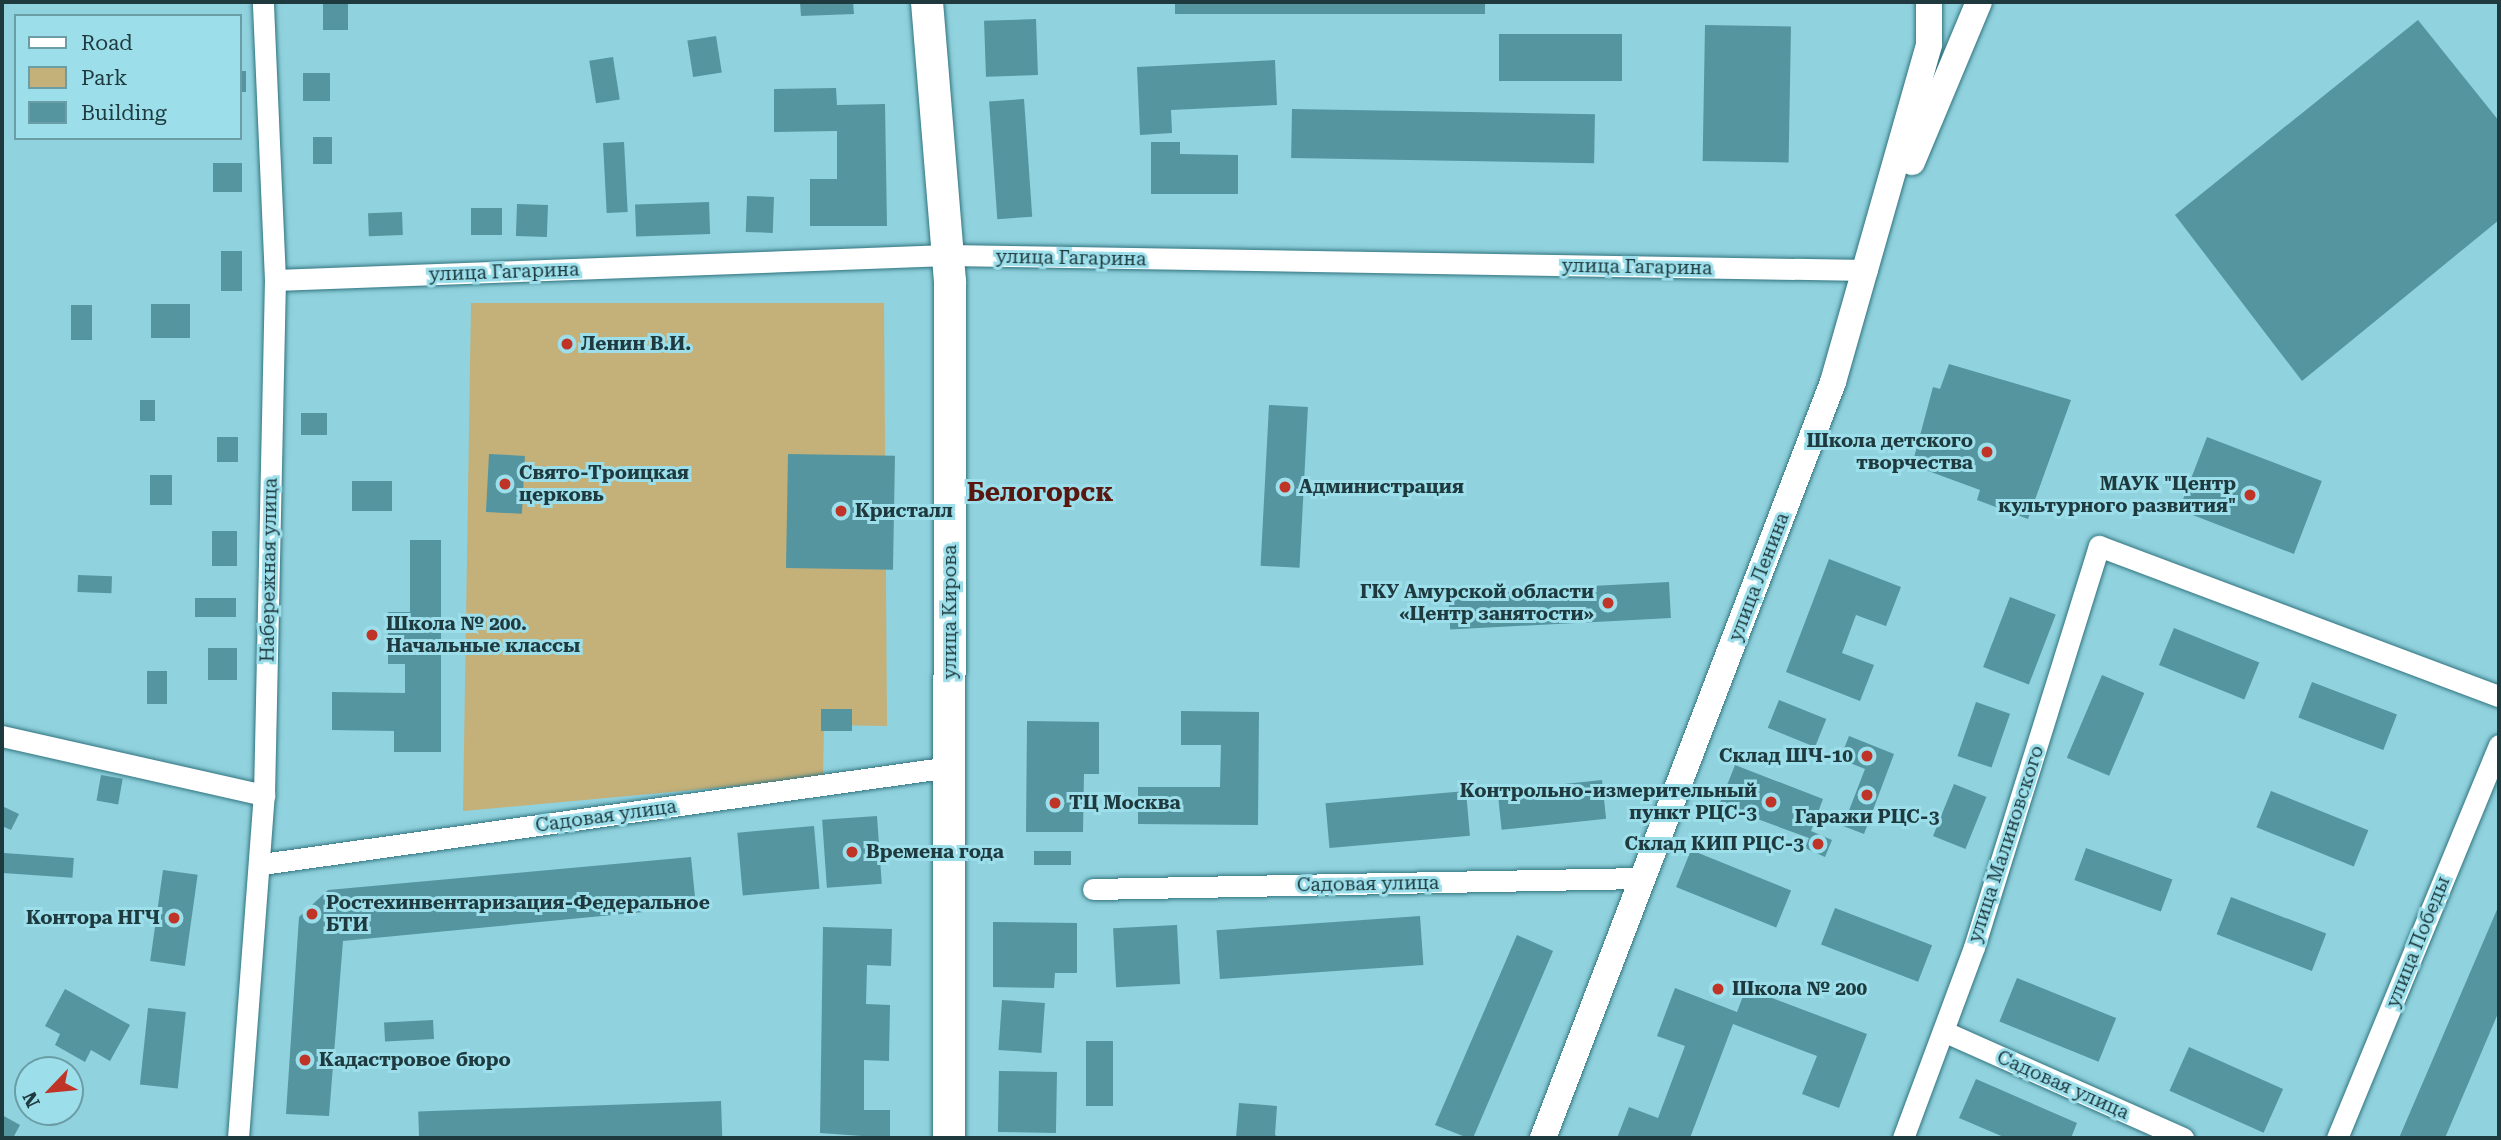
<!DOCTYPE html>
<html>
<head>
<meta charset="utf-8">
<style>
  body { margin:0 }
  #map { position:relative; width:2501px; height:1140px; overflow:hidden; background:#90d2de; font-family:"Roboto Serif",serif }
  div>[style] { position:absolute }
  [style*='--x'] { left:calc(var(--x)*1px); top:calc(var(--y)*1px); width:calc(var(--w)*1px); rotate:calc(var(--a)*1deg) }
  .green>* { inset:0; background:#c4b079 }
  .building>* { inset:0; background:#5495a0; transform-origin:0 0 }
  .roads { filter:drop-shadow(0 0 2px #31747f) drop-shadow(0 0 2px #31747f) }
  .minor>* { height:21px; margin:-10.5px; padding:0 10.5px; transform-origin:10.5px; border-radius:10.5px; background:#fff }
  .tertiary>* { height:26px; margin:-13px; padding:0 13px; transform-origin:13px; border-radius:13px; background:#fff }
  .secondary>* { height:32px; margin:-16px; padding:0 16px; transform-origin:16px; border-radius:16px; background:#fff }
  .dots>* { width:19px; height:19px; translate:-50% -50%; box-sizing:border-box; border:4px solid #9cdfeb; border-radius:50% }
  span { translate:-50% -50%; white-space:nowrap; text-align:center; line-height:1.15; -webkit-text-stroke:6px #9cdfeb; paint-order:stroke }
  .street-label { font-size:19px; color:#1e3a3e }
  .poi-label { font-size:19px; color:#1e3a3e; font-weight:700 }
  .left { translate:0 -50%; text-align:left }
  .right { translate:-100% -50%; text-align:right }
  .district-label { font-size:26px; color:#5a1710; font-weight:700 }
  .frame { position:absolute; inset:0; border:4px solid #1e3a3e; pointer-events:none }
  .legend { position:absolute; left:14px; top:14px; width:228px; height:126px; box-sizing:border-box; background:#9cdfeb; border:2px solid #6a9da6; margin:0; padding:9px 12px; list-style:none; font-size:21px; color:#1e3a3e }
  .legend li { display:flex; align-items:center; gap:14px; height:35px }
  .legend b { width:35px; border:2px solid #6a9da6 }
  .north { position:absolute; left:14px; top:1056px; width:70px; height:70px; box-sizing:border-box; background:#9cdfeb; border:2px solid #6a9da6; border-radius:50%; rotate:244deg; font-size:19px; font-weight:700; line-height:28px; text-align:center; color:#1e3a3e }
  .north::after { content:''; display:block; margin:auto; width:24px; height:32px; background:#c03327; clip-path:polygon(50% 0,100% 100%,50% 72%,0 100%) }
</style>
</head>
<body>
<div id="map">
  <div class="green">
    <i style="clip-path:polygon(471px 303px,884px 303px,887px 726px,824px 725px,823px 778px,463px 811px)"></i>
  </div>
  <div class="building">
    <i style="left:323px;top:2px;width:25px;height:28px"></i>
    <i style="clip-path:polygon(800px 2px,853px 2px,854px 14px,801px 16px)"></i>
    <i style="left:1175px;top:2px;width:310px;height:12px"></i>
    <i style="left:1036px;top:19px;width:56px;height:52px;rotate:88deg"></i>
    <i style="clip-path:polygon(2418px 20px,2499px 121px,2499px 220px,2302px 381px,2175px 215px)"></i>
    <i style="left:1705px;top:25px;width:86px;height:136px;rotate:1deg"></i>
    <i style="left:1499px;top:34px;width:123px;height:47px"></i>
    <i style="left:716px;top:36px;width:37px;height:29px;rotate:81deg"></i>
    <i style="left:613px;top:57px;width:43px;height:24px;rotate:81deg"></i>
    <i style="clip-path:polygon(1275px 60px,1277px 105px,1171px 110px,1172px 133px,1140px 135px,1137px 67px)"></i>
    <i style="left:240px;top:71px;width:6px;height:21px"></i>
    <i style="left:303px;top:73px;width:27px;height:28px"></i>
    <i style="clip-path:polygon(836px 88px,837px 105px,885px 104px,887px 226px,810px 226px,810px 179px,837px 179px,837px 131px,774px 132px,774px 89px)"></i>
    <i style="left:1024px;top:99px;width:118px;height:35px;rotate:86deg"></i>
    <i style="left:1292px;top:109px;width:303px;height:49px;rotate:1deg"></i>
    <i style="left:313px;top:137px;width:19px;height:27px"></i>
    <i style="left:624px;top:142px;width:70px;height:21px;rotate:87deg"></i>
    <i style="clip-path:polygon(1151px 142px,1180px 142px,1180px 154px,1238px 155px,1238px 194px,1151px 194px)"></i>
    <i style="left:213px;top:163px;width:29px;height:29px"></i>
    <i style="left:747px;top:196px;width:27px;height:36px;rotate:2deg"></i>
    <i style="left:709px;top:202px;width:32px;height:74px;rotate:88deg"></i>
    <i style="left:517px;top:204px;width:31px;height:32px;rotate:2deg"></i>
    <i style="left:471px;top:208px;width:31px;height:27px"></i>
    <i style="left:402px;top:212px;width:23px;height:34px;rotate:88deg"></i>
    <i style="left:221px;top:251px;width:21px;height:40px"></i>
    <i style="left:151px;top:304px;width:39px;height:34px"></i>
    <i style="left:71px;top:305px;width:21px;height:35px"></i>
    <i style="clip-path:polygon(1949px 364px,2071px 400px,2028px 519px,1977px 500px,1980px 490px,1912px 465px,1933px 387px,1940px 389px)"></i>
    <i style="left:140px;top:400px;width:15px;height:21px"></i>
    <i style="left:1269px;top:405px;width:39px;height:161px;rotate:3deg"></i>
    <i style="left:301px;top:413px;width:26px;height:22px"></i>
    <i style="left:217px;top:437px;width:21px;height:25px"></i>
    <i style="left:2207px;top:437px;width:123px;height:78px;rotate:21deg"></i>
    <i style="left:489px;top:454px;width:36px;height:58px;rotate:3deg"></i>
    <i style="left:788px;top:454px;width:107px;height:114px;rotate:1deg"></i>
    <i style="left:150px;top:475px;width:22px;height:30px"></i>
    <i style="left:352px;top:481px;width:40px;height:30px"></i>
    <i style="left:212px;top:531px;width:25px;height:35px"></i>
    <i style="clip-path:polygon(410px 540px,441px 540px,441px 752px,394px 752px,394px 731px,332px 730px,332px 692px,405px 693px,405px 664px,388px 664px,388px 612px,410px 612px)"></i>
    <i style="clip-path:polygon(1829px 559px,1901px 587px,1886px 626px,1856px 615px,1842px 653px,1874px 665px,1860px 701px,1786px 672px)"></i>
    <i style="left:78px;top:575px;width:34px;height:17px;rotate:2deg"></i>
    <i style="left:1669px;top:582px;width:36px;height:221px;rotate:87deg"></i>
    <i style="left:2010px;top:597px;width:49px;height:75px;rotate:21deg"></i>
    <i style="left:195px;top:598px;width:41px;height:19px"></i>
    <i style="left:2174px;top:628px;width:92px;height:40px;rotate:22deg"></i>
    <i style="left:208px;top:648px;width:29px;height:32px"></i>
    <i style="left:147px;top:671px;width:20px;height:33px"></i>
    <i style="left:2102px;top:675px;width:46px;height:90px;rotate:23deg"></i>
    <i style="left:2312px;top:682px;width:91px;height:38px;rotate:21deg"></i>
    <i style="left:1779px;top:700px;width:51px;height:30px;rotate:22deg"></i>
    <i style="left:1976px;top:702px;width:36px;height:57px;rotate:19deg"></i>
    <i style="left:821px;top:709px;width:31px;height:22px"></i>
    <i style="clip-path:polygon(1181px 711px,1259px 712px,1258px 825px,1138px 824px,1138px 787px,1220px 787px,1221px 745px,1181px 745px)"></i>
    <i style="clip-path:polygon(1027px 721px,1099px 722px,1099px 774px,1084px 774px,1083px 832px,1026px 832px)"></i>
    <i style="clip-path:polygon(1849px 736px,1894px 754px,1864px 834px,1843px 826px,1865px 769px,1840px 759px)"></i>
    <i style="clip-path:polygon(1735px 765px,1823px 799px,1811px 831px,1832px 840px,1825px 857px,1805px 848px,1809px 838px,1719px 805px)"></i>
    <i style="left:101px;top:775px;width:22px;height:26px;rotate:10deg"></i>
    <i style="left:1602px;top:780px;width:39px;height:105px;rotate:84deg"></i>
    <i style="left:1954px;top:784px;width:35px;height:56px;rotate:22deg"></i>
    <i style="left:1466px;top:791px;width:45px;height:141px;rotate:85deg"></i>
    <i style="left:2271px;top:791px;width:105px;height:39px;rotate:22deg"></i>
    <i style="clip-path:polygon(2px 806px,19px 814px,11px 830px,2px 826px)"></i>
    <i style="left:877px;top:816px;width:68px;height:55px;rotate:86deg"></i>
    <i style="left:814px;top:826px;width:63px;height:77px;rotate:85deg"></i>
    <i style="left:2086px;top:848px;width:92px;height:34px;rotate:20deg"></i>
    <i style="left:1691px;top:850px;width:108px;height:40px;rotate:22deg"></i>
    <i style="left:1071px;top:851px;width:14px;height:37px;rotate:90deg"></i>
    <i style="left:4px;top:853px;width:70px;height:20px;rotate:4deg"></i>
    <i style="clip-path:polygon(691px 857px,696px 907px,343px 941px,329px 1116px,286px 1114px,299px 917px,328px 890px)"></i>
    <i style="left:163px;top:870px;width:35px;height:92px;rotate:8deg"></i>
    <i style="left:2231px;top:897px;width:102px;height:40px;rotate:21deg"></i>
    <i style="clip-path:polygon(2499px 905px,2499px 1011px,2445px 1138px,2399px 1138px)"></i>
    <i style="left:1835px;top:908px;width:104px;height:39px;rotate:21deg"></i>
    <i style="left:1420px;top:916px;width:49px;height:204px;rotate:86deg"></i>
    <i style="clip-path:polygon(993px 922px,1077px 923px,1077px 973px,1055px 973px,1054px 988px,993px 987px)"></i>
    <i style="left:1177px;top:925px;width:59px;height:64px;rotate:87deg"></i>
    <i style="clip-path:polygon(823px 927px,892px 929px,891px 966px,867px 965px,866px 1004px,890px 1005px,889px 1061px,864px 1060px,864px 1110px,890px 1110px,890px 1138px,820px 1133px)"></i>
    <i style="clip-path:polygon(1517px 935px,1553px 951px,1473px 1138px,1468px 1138px,1435px 1125px)"></i>
    <i style="left:2017px;top:978px;width:107px;height:47px;rotate:22deg"></i>
    <i style="clip-path:polygon(1675px 988px,1737px 1012px,1746px 988px,1867px 1034px,1839px 1108px,1802px 1094px,1817px 1056px,1733px 1024px,1690px 1138px,1617px 1138px,1629px 1107px,1658px 1118px,1685px 1046px,1657px 1036px)"></i>
    <i style="clip-path:polygon(65px 989px,130px 1025px,110px 1061px,91px 1050px,85px 1062px,55px 1045px,60px 1034px,45px 1026px)"></i>
    <i style="left:1002px;top:1000px;width:43px;height:50px;rotate:4deg"></i>
    <i style="left:148px;top:1008px;width:38px;height:77px;rotate:6deg"></i>
    <i style="left:433px;top:1020px;width:19px;height:49px;rotate:87deg"></i>
    <i style="left:1086px;top:1041px;width:27px;height:65px"></i>
    <i style="left:2189px;top:1047px;width:103px;height:48px;rotate:24deg"></i>
    <i style="left:999px;top:1071px;width:58px;height:61px;rotate:1deg"></i>
    <i style="clip-path:polygon(1976px 1079px,2077px 1123px,2071px 1138px,2006px 1138px,1959px 1118px)"></i>
    <i style="left:721px;top:1101px;width:37px;height:303px;rotate:88deg"></i>
    <i style="clip-path:polygon(1239px 1103px,1277px 1106px,1275px 1135px,1280px 1138px,1236px 1138px)"></i>
    <i style="clip-path:polygon(2px 1115px,20px 1125px,13px 1138px,2px 1138px)"></i>
  </div>
  <div class="roads">
    <div class="minor">
      <i style="--x:275;--y:280;--w:673;--a:-2.13"></i>
      <i style="--x:948;--y:255;--w:919;--a:0.94"></i>
      <i style="--x:2;--y:736;--w:269;--a:12.7"></i>
      <i style="--x:262;--y:864;--w:695;--a:-8.03"></i>
      <i style="--x:1093;--y:889;--w:550;--a:-1.15"></i>
      <i style="--x:1943;--y:1031;--w:263;--a:24"></i>
      <i style="--x:238;--y:1138;--w:344;--a:-85.7"></i>
      <i style="--x:264;--y:795;--w:515;--a:-88.78"></i>
      <i style="--x:275;--y:280;--w:278;--a:-92.5"></i>
      <i style="--x:1903;--y:1138;--w:204;--a:-69.6"></i>
      <i style="--x:1974;--y:947;--w:420;--a:-72.7"></i>
      <i style="--x:2099;--y:546;--w:427;--a:20.6"></i>
      <i style="--x:2337;--y:1138;--w:425;--a:-67.6"></i>
    </div>
    <div class="tertiary">
      <i style="--x:1912;--y:162;--w:173;--a:-67.3"></i>
      <i style="--x:1543;--y:1138;--w:810;--a:-69.01"></i>
      <i style="--x:1833;--y:382;--w:351;--a:-74.1"></i>
      <i style="--x:1929;--y:44;--w:42;--a:-90"></i>
    </div>
    <div class="secondary">
      <i style="--x:927;--y:2;--w:280;--a:85.3"></i>
      <i style="--x:950;--y:281;--w:857;--a:90.07"></i>
    </div>
  </div>
  <div class="dots">
    <i style="left:567px;top:344px;background:#c03327"></i>
    <i style="left:1987px;top:452px;background:#c03327"></i>
    <i style="left:505px;top:484px;background:#c03327"></i>
    <i style="left:1285px;top:487px;background:#c03327"></i>
    <i style="left:2250px;top:495px;background:#c03327"></i>
    <i style="left:841px;top:511px;background:#c03327"></i>
    <i style="left:1608px;top:603px;background:#c03327"></i>
    <i style="left:372px;top:635px;background:#c03327"></i>
    <i style="left:1867px;top:756px;background:#c03327"></i>
    <i style="left:1867px;top:795px;background:#c03327"></i>
    <i style="left:1771px;top:802px;background:#c03327"></i>
    <i style="left:1055px;top:803px;background:#c03327"></i>
    <i style="left:1818px;top:844px;background:#c03327"></i>
    <i style="left:852px;top:852px;background:#c03327"></i>
    <i style="left:312px;top:914px;background:#c03327"></i>
    <i style="left:174px;top:918px;background:#c03327"></i>
    <i style="left:1718px;top:989px;background:#c03327"></i>
    <i style="left:305px;top:1060px;background:#c03327"></i>
  </div>
  <div class="street-label">
    <span style="left:1071px;top:258px;rotate:1deg">улица Гагарина</span>
    <span style="left:1637px;top:267px;rotate:1deg">улица Гагарина</span>
    <span style="left:504px;top:272px;rotate:-2deg">улица Гагарина</span>
    <span style="left:269px;top:570px;rotate:-89deg">Набережная улица</span>
    <span style="left:1759px;top:577px;rotate:-69deg">улица Ленина</span>
    <span style="left:950px;top:612px;rotate:-90deg">улица Кирова</span>
    <span style="left:606px;top:816px;rotate:-8deg">Садовая улица</span>
    <span style="left:2006px;top:844px;rotate:-72deg">улица Малиновского</span>
    <span style="left:1368px;top:884px;rotate:-1deg">Садовая улица</span>
    <span style="left:2418px;top:942px;rotate:-68deg">улица Победы</span>
    <span style="left:2063px;top:1085px;rotate:24deg">Садовая улица</span>
  </div>
  <div class="poi-label">
    <span class="left" style="left:581px;top:344px">Ленин В.И.</span>
    <span class="right" style="left:1973px;top:452px">Школа детского<br>творчества</span>
    <span class="left" style="left:519px;top:484px">Свято-Троицкая<br>церковь</span>
    <span class="right" style="left:2236px;top:495px">МАУК "Центр<br>культурного развития"</span>
    <span class="left" style="left:1299px;top:487px">Администрация</span>
    <span class="left" style="left:855px;top:511px">Кристалл</span>
    <span class="right" style="left:1594px;top:603px">ГКУ Амурской области<br>«Центр занятости»</span>
    <span class="left" style="left:386px;top:635px">Школа № 200.<br>Начальные классы</span>
    <span class="right" style="left:1853px;top:756px">Склад ШЧ-10</span>
    <span class="right" style="left:1757px;top:802px">Контрольно-измерительный<br>пункт РЦС-3</span>
    <span class="left" style="left:1069px;top:803px">ТЦ Москва</span>
    <span style="left:1867px;top:817px">Гаражи РЦС-3</span>
    <span class="right" style="left:1804px;top:844px">Склад КИП РЦС-3</span>
    <span class="left" style="left:866px;top:852px">Времена года</span>
    <span class="left" style="left:326px;top:914px">Ростехинвентаризация-Федеральное<br>БТИ</span>
    <span class="right" style="left:160px;top:918px">Контора НГЧ</span>
    <span class="left" style="left:1732px;top:989px">Школа № 200</span>
    <span class="left" style="left:319px;top:1060px">Кадастровое бюро</span>
  </div>
  <div class="district-label">
    <span style="left:1040px;top:493px">Белогорск</span>
  </div>
  <div class="frame"></div>
  <ul class="legend">
  <li><b style="height:9px;background:#fff"></b>Road</li>
  <li><b style="height:19px;background:#c4b079"></b>Park</li>
  <li><b style="height:19px;background:#5495a0"></b>Building</li>
  </ul>
  <div class="north">N</div>
</div>
</body>
</html>
